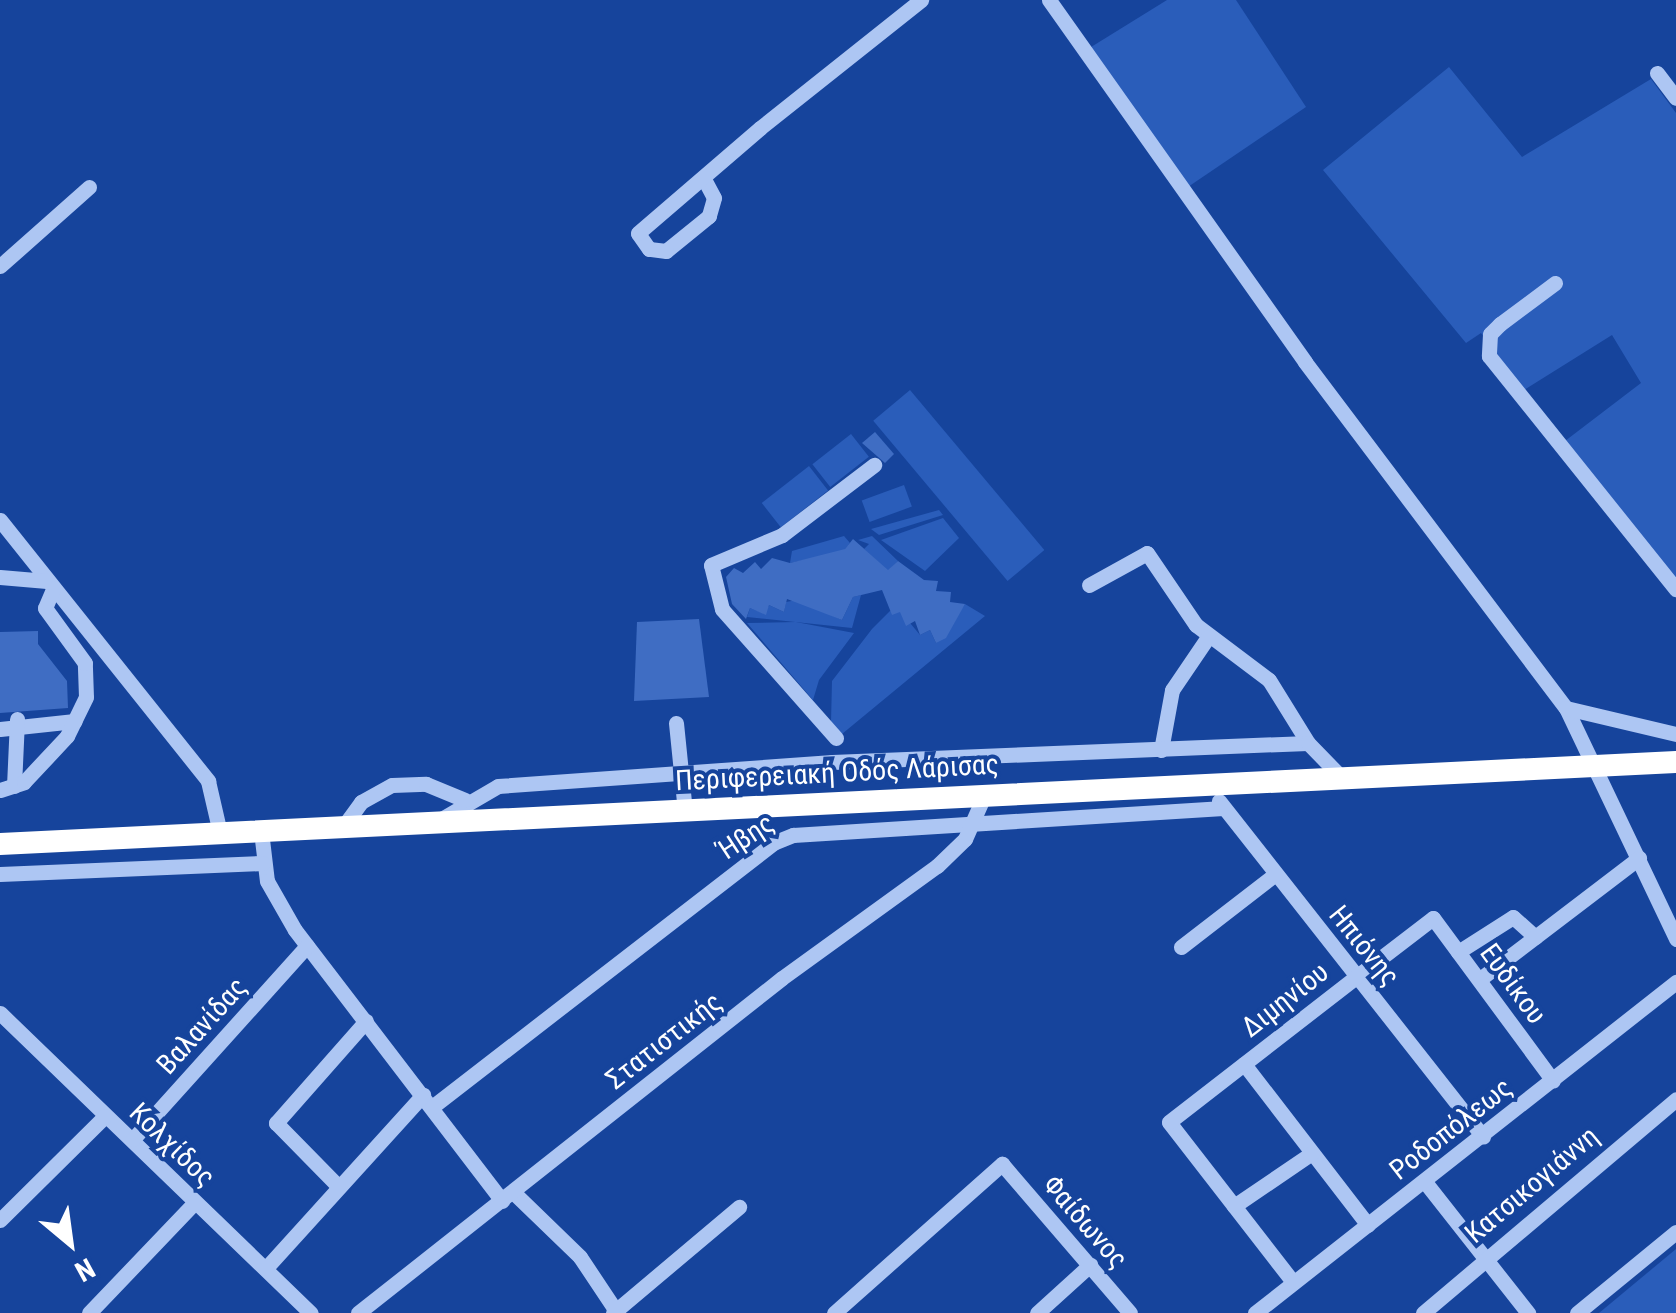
<!DOCTYPE html>
<html>
<head>
<meta charset="utf-8">
<style>
  body { margin:0 }
  #map { position:relative; width:1676px; height:1313px; overflow:hidden; background:#16449c; font-family:"Roboto Condensed",sans-serif }
  div>[style] { position:absolute }
  [style*='--x'] { left:calc(var(--x)*1px); top:calc(var(--y)*1px); width:calc(var(--w)*1px); rotate:calc(var(--a)*1deg) }
  .green>* { inset:0; background:#2a5dba; transform-origin:0 0 }
  .building>* { inset:0; background:#3f6dc3 }
  .minor>* { height:15px; margin:-7.5px; padding:0 7.5px; transform-origin:7.5px; border-radius:7.5px; background:#adc6f3 }
  .highway>* { height:22px; margin:-11px; padding:0 11px; transform-origin:11px; border-radius:11px; background:#fff }
  span { translate:-50% -50%; white-space:nowrap; text-align:center; line-height:1.15; -webkit-text-stroke:8px #16449c; paint-order:stroke }
  .street-label { font-size:28px; color:#fff }
  .north { position:absolute; left:20px; top:1193px; width:100px; height:100px; -webkit-text-stroke:8px #16449c; paint-order:stroke; rotate:151deg; font-size:28px; font-weight:700; line-height:40px; text-align:center; color:#fff }
  .north::after { content:''; display:block; margin:auto; width:35px; height:45px; background:#fff; clip-path:polygon(50% 0,100% 100%,50% 72%,0 100%) }
</style>
</head>
<body>
<div id="map">
  <div class="green">
    <i style="clip-path:polygon(1167px 0,1236px 0,1306px 107px,1182px 191px,1083px 52px)"></i>
    <i style="clip-path:polygon(1449px 67px,1522px 157px,1651px 79px,1676px 113px,1676px 580px,1565px 441px,1641px 383px,1612px 335px,1524px 390px,1481px 333px,1466px 343px,1323px 170px)"></i>
    <i style="left:910px;top:390px;width:209px;height:48px;rotate:50deg"></i>
    <i style="left:851px;top:434px;width:29px;height:49px;rotate:52deg"></i>
    <i style="left:809px;top:466px;width:31px;height:60px;rotate:52deg"></i>
    <i style="left:904px;top:485px;width:23px;height:45px;rotate:70deg"></i>
    <i style="clip-path:polygon(939px 510px,943px 515px,879px 535px,871px 529px)"></i>
    <i style="clip-path:polygon(943px 518px,959px 538px,925px 571px,881px 540px)"></i>
    <i style="clip-path:polygon(844px 536px,850px 543px,843px 552px,790px 563px,792px 551px)"></i>
    <i style="clip-path:polygon(872px 536px,898px 561px,888px 571px,864px 549px,869px 544px,858px 540px)"></i>
    <i style="clip-path:polygon(861px 595px,852px 628px,747px 617px,750px 608px,765px 614px,769px 605px,784px 612px,786px 602px,797px 600px,842px 620px,853px 597px)"></i>
    <i style="clip-path:polygon(965px 604px,985px 616px,842px 734px,831px 722px,832px 681px,872px 629px,890px 611px,901px 612px,920px 635px,930px 630px,936px 643px)"></i>
    <i style="clip-path:polygon(796px 622px,854px 633px,819px 680px,813px 700px,747px 623px)"></i>
    <i style="clip-path:polygon(1676px 1249px,1676px 1313px,1599px 1313px)"></i>
  </div>
  <div class="building">
    <i style="clip-path:polygon(875px 432px,894px 454px,885px 463px,862px 443px)"></i>
    <i style="clip-path:polygon(853px 539px,888px 570px,898px 561px,924px 580px,938px 581px,936px 591px,951px 592px,950px 602px,965px 604px,946px 638px,936px 643px,930px 630px,920px 635px,915px 621px,906px 626px,900px 612px,892px 615px,882px 590px,853px 597px,842px 620px,787px 599px,784px 612px,769px 605px,766px 615px,750px 608px,746px 619px,732px 604px,726px 577px,734px 568px,743px 573px,755px 562px,761px 569px,772px 558px,790px 563px,845px 549px)"></i>
    <i style="clip-path:polygon(699px 619px,709px 697px,634px 701px,637px 622px)"></i>
    <i style="clip-path:polygon(38px 631px,38px 644px,67px 681px,68px 708px,0 713px,0 632px)"></i>
  </div>
  <div class="minor">
    <i style="--x:1049;--y:0;--w:443;--a:54.7"></i>
    <i style="--x:1305;--y:362;--w:433;--a:53"></i>
    <i style="--x:1566;--y:708;--w:256;--a:64.5"></i>
    <i style="--x:1657;--y:73;--w:31;--a:53"></i>
    <i style="--x:704;--y:179;--w:21;--a:62"></i>
    <i style="--x:714;--y:198;--w:19;--a:106"></i>
    <i style="--x:709;--y:216;--w:55;--a:140.9"></i>
    <i style="--x:666;--y:251;--w:17;--a:-173"></i>
    <i style="--x:649;--y:249;--w:19;--a:-125"></i>
    <i style="--x:638;--y:233;--w:161;--a:-40.7"></i>
    <i style="--x:760;--y:128;--w:206;--a:-38.5"></i>
    <i style="--x:0;--y:266;--w:119;--a:-41.6"></i>
    <i style="--x:1555;--y:283;--w:69;--a:143.3"></i>
    <i style="--x:1500;--y:324;--w:14;--a:135"></i>
    <i style="--x:1490;--y:334;--w:22;--a:93"></i>
    <i style="--x:1489;--y:356;--w:299;--a:51.3"></i>
    <i style="--x:0;--y:520;--w:334;--a:51.4"></i>
    <i style="--x:208;--y:781;--w:53;--a:77"></i>
    <i style="--x:0;--y:577;--w:47;--a:4.9"></i>
    <i style="--x:1089;--y:585;--w:66;--a:-28.9"></i>
    <i style="--x:1147;--y:553;--w:87;--a:55.8"></i>
    <i style="--x:1196;--y:625;--w:91;--a:37"></i>
    <i style="--x:1269;--y:680;--w:74;--a:58.2"></i>
    <i style="--x:1566;--y:708;--w:113;--a:13.3"></i>
    <i style="--x:676;--y:723;--w:88;--a:84.2"></i>
    <i style="--x:0;--y:729;--w:75;--a:-6.1"></i>
    <i style="--x:836;--y:738;--w:172;--a:-131.5"></i>
    <i style="--x:722;--y:609;--w:45;--a:-104"></i>
    <i style="--x:711;--y:565;--w:77;--a:-22.9"></i>
    <i style="--x:782;--y:535;--w:116;--a:-37.3"></i>
    <i style="--x:1161;--y:750;--w:61;--a:-79.6"></i>
    <i style="--x:1172;--y:690;--w:64;--a:-55.8"></i>
    <i style="--x:14;--y:786;--w:67;--a:-87.4"></i>
    <i style="--x:0;--y:790;--w:25;--a:-18"></i>
    <i style="--x:24;--y:782;--w:63;--a:-46.9"></i>
    <i style="--x:67;--y:736;--w:43;--a:-64"></i>
    <i style="--x:86;--y:697;--w:34;--a:-92"></i>
    <i style="--x:85;--y:663;--w:68;--a:-126"></i>
    <i style="--x:45;--y:608;--w:21;--a:-67"></i>
    <i style="--x:1219;--y:801;--w:427;--a:51.8"></i>
    <i style="--x:438;--y:821;--w:69;--a:-30.3"></i>
    <i style="--x:498;--y:786;--w:335;--a:-4.1"></i>
    <i style="--x:832;--y:762;--w:476;--a:-2.3"></i>
    <i style="--x:1308;--y:743;--w:50;--a:45.8"></i>
    <i style="--x:343;--y:827;--w:31;--a:-54"></i>
    <i style="--x:361;--y:802;--w:35;--a:-29"></i>
    <i style="--x:392;--y:785;--w:34;--a:-2"></i>
    <i style="--x:426;--y:784;--w:42;--a:22.3"></i>
    <i style="--x:261;--y:831;--w:50;--a:83.2"></i>
    <i style="--x:267;--y:881;--w:56;--a:60.3"></i>
    <i style="--x:295;--y:930;--w:341;--a:52.6"></i>
    <i style="--x:0;--y:874;--w:263;--a:-2.4"></i>
    <i style="--x:1181;--y:947;--w:118;--a:-37.7"></i>
    <i style="--x:1458;--y:952;--w:65;--a:-32.5"></i>
    <i style="--x:1513;--y:917;--w:30;--a:42"></i>
    <i style="--x:1480;--y:979;--w:200;--a:-37.3"></i>
    <i style="--x:0;--y:1013;--w:432;--a:44"></i>
    <i style="--x:1244;--y:1064;--w:203;--a:52.4"></i>
    <i style="--x:432;--y:1107;--w:431;--a:-37.7"></i>
    <i style="--x:773;--y:843;--w:22;--a:-22"></i>
    <i style="--x:793;--y:835;--w:431;--a:-3.6"></i>
    <i style="--x:133;--y:1139;--w:260;--a:-48"></i>
    <i style="--x:1425;--y:1182;--w:167;--a:51.8"></i>
    <i style="--x:339;--y:1187;--w:90;--a:-134.5"></i>
    <i style="--x:276;--y:1123;--w:136;--a:-48.6"></i>
    <i style="--x:513;--y:1192;--w:93;--a:44.1"></i>
    <i style="--x:580;--y:1257;--w:65;--a:56.3"></i>
    <i style="--x:1234;--y:1206;--w:94;--a:-34.2"></i>
    <i style="--x:0;--y:1220;--w:148;--a:-44.7"></i>
    <i style="--x:266;--y:1268;--w:234;--a:-47.8"></i>
    <i style="--x:1293;--y:1282;--w:202;--a:-127.8"></i>
    <i style="--x:1169;--y:1122;--w:237;--a:-37.8"></i>
    <i style="--x:1356;--y:977;--w:97;--a:-37.5"></i>
    <i style="--x:1433;--y:918;--w:202;--a:53.6"></i>
    <i style="--x:89;--y:1313;--w:153;--a:-46.3"></i>
    <i style="--x:358;--y:1313;--w:540;--a:-38.31"></i>
    <i style="--x:782;--y:978;--w:191;--a:-35.9"></i>
    <i style="--x:937;--y:866;--w:39;--a:-44"></i>
    <i style="--x:965;--y:839;--w:47;--a:-66.2"></i>
    <i style="--x:613;--y:1313;--w:165;--a:-40.1"></i>
    <i style="--x:834;--y:1313;--w:225;--a:-41.6"></i>
    <i style="--x:1002;--y:1164;--w:196;--a:49.3"></i>
    <i style="--x:1037;--y:1313;--w:72;--a:-42.2"></i>
    <i style="--x:1255;--y:1313;--w:536;--a:-38.18"></i>
    <i style="--x:1423;--y:1313;--w:331;--a:-40.2"></i>
    <i style="--x:1577;--y:1313;--w:128;--a:-39.3"></i>
  </div>
  <div class="highway">
    <i style="--x:0;--y:844;--w:1678;--a:-2.8"></i>
  </div>
  <div class="street-label">
    <span style="left:837px;top:773px;rotate:-3deg">Περιφερειακή Οδός Λάρισας</span>
    <span style="left:746px;top:837px;rotate:-33deg">Ήβης</span>
    <span style="left:1364px;top:946px;rotate:51deg">Ηπιόνης</span>
    <span style="left:1513px;top:984px;rotate:54deg">Ευδίκου</span>
    <span style="left:1285px;top:1000px;rotate:-38deg">Διμηνίου</span>
    <span style="left:202px;top:1026px;rotate:-48deg">Βαλανίδας</span>
    <span style="left:664px;top:1041px;rotate:-38deg">Στατιστικής</span>
    <span style="left:1451px;top:1129px;rotate:-38deg">Ροδοπόλεως</span>
    <span style="left:172px;top:1145px;rotate:44deg">Κολχίδος</span>
    <span style="left:1532px;top:1185px;rotate:-40deg">Κατσικογιάννη</span>
    <span style="left:1085px;top:1222px;rotate:49deg">Φαίδωνος</span>
  </div>
  <div class="north">N</div>
</div>
</body>
</html>
